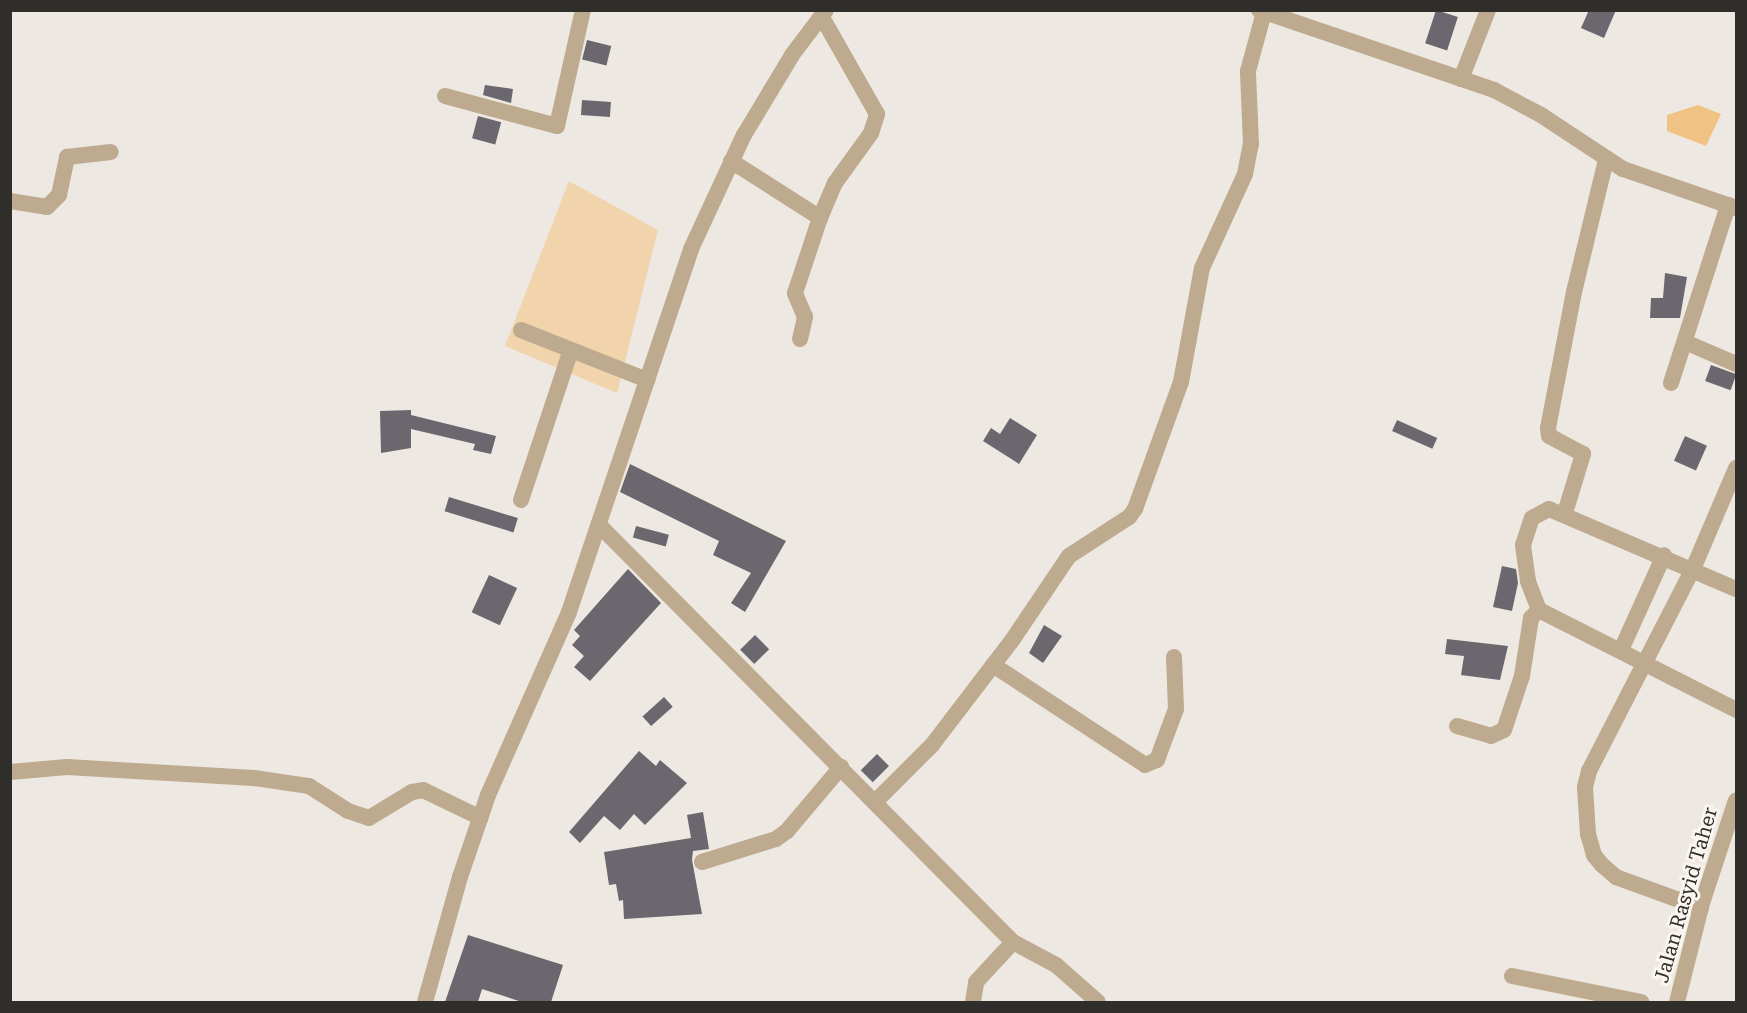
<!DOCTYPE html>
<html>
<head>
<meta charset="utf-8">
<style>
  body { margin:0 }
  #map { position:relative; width:1747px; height:1013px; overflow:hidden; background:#ede8e1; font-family:"Roboto Serif",serif }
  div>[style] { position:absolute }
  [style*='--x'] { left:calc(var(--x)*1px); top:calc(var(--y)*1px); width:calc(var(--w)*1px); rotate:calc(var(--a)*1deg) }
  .green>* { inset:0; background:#f1d4ac }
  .water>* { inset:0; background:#f0c385 }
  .building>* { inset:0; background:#6a676e; transform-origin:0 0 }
  .minor>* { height:16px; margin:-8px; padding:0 8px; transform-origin:8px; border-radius:8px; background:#bdaa8f }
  span { translate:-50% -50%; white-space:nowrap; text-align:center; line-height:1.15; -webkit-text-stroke:6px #faf5ee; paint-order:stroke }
  .street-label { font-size:20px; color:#302e2b }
  .frame { position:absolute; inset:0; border:12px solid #302e2b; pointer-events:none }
</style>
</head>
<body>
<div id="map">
  <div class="green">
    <i style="clip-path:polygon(569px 181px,658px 230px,617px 393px,505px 346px)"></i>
  </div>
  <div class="water">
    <i style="clip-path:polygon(1698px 105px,1721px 114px,1706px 146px,1667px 131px,1667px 115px)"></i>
  </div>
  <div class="building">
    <i style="left:1436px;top:10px;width:23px;height:35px;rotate:18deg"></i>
    <i style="clip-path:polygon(1589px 10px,1616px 10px,1604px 38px,1581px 28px)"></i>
    <i style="left:587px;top:40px;width:25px;height:20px;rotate:14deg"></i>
    <i style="clip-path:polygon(485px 85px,513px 89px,511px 103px,483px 95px)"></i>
    <i style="left:582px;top:100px;width:29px;height:15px;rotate:4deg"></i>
    <i style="left:478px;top:116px;width:24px;height:23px;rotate:15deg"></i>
    <i style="clip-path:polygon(1665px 273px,1687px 277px,1680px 318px,1650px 318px,1651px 298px,1663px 298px)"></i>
    <i style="left:1711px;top:365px;width:27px;height:17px;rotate:20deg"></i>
    <i style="clip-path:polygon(411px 410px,411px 415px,496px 436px,491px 454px,473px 450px,475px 444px,411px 429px,411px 448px,381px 453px,380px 411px)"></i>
    <i style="clip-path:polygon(1010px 418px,1037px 435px,1019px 464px,983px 441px,991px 428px,1000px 434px)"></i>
    <i style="left:1397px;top:420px;width:44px;height:12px;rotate:24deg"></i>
    <i style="left:1685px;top:436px;width:24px;height:27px;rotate:24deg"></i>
    <i style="clip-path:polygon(630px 464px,786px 541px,745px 612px,731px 603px,751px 573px,713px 555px,719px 541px,620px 492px)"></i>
    <i style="left:449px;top:497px;width:72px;height:15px;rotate:17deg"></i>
    <i style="left:636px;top:526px;width:34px;height:12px;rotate:15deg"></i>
    <i style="clip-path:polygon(1502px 566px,1516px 569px,1518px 583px,1512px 611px,1493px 607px)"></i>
    <i style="clip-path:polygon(628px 569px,661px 603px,590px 681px,574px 667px,584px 656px,572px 645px,580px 636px,574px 630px)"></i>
    <i style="left:489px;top:575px;width:31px;height:41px;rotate:25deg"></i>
    <i style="clip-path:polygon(1044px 625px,1062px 636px,1043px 663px,1029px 653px)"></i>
    <i style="left:755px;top:635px;width:20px;height:21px;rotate:45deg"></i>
    <i style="clip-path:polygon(1447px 639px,1508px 646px,1500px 680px,1461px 675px,1464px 656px,1445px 654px)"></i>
    <i style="left:664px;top:697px;width:13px;height:29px;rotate:48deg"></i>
    <i style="clip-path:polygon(639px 751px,656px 766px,660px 760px,687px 783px,645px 825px,634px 814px,620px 830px,604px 816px,580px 843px,569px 832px)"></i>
    <i style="left:877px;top:754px;width:17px;height:23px;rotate:45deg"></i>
    <i style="clip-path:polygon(703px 812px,709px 849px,693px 851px,692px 860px,702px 914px,624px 919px,623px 900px,619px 901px,616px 884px,609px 885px,604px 852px,691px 838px,687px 815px)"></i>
    <i style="clip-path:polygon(468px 935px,563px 965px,551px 1002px,522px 1002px,482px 989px,478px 1002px,445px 1002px)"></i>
  </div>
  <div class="minor">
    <i style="--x:1259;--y:10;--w:248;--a:18.8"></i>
    <i style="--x:1494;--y:90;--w:53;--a:28"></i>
    <i style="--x:1541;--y:115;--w:98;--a:33.4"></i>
    <i style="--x:1623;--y:169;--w:120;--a:19"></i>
    <i style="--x:1461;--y:79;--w:74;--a:-68.6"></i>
    <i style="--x:445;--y:96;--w:116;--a:15"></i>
    <i style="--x:557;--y:126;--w:119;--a:-77.4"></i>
    <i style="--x:731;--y:161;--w:106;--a:32.6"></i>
    <i style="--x:10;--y:201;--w:37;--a:9"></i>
    <i style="--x:47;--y:207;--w:17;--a:-45"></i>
    <i style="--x:59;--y:195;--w:39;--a:-78"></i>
    <i style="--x:67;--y:157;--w:44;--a:-6.5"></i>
    <i style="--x:521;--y:330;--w:136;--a:21.6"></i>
    <i style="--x:800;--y:339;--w:23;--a:-77"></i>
    <i style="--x:805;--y:317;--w:26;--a:-113"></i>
    <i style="--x:795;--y:293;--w:79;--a:-71.6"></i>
    <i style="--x:820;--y:218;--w:38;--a:-67"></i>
    <i style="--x:835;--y:183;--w:62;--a:-54.2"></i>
    <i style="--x:871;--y:133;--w:20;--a:-72"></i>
    <i style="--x:877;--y:114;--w:112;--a:-119.6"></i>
    <i style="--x:1685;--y:342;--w:56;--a:23.3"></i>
    <i style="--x:1671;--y:383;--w:187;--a:-72.2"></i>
    <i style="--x:521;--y:500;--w:158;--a:-71.6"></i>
    <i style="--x:1565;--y:513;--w:62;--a:-73"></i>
    <i style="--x:1583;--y:454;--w:38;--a:-152"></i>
    <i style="--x:1549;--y:436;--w:8;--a:-97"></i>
    <i style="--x:1548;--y:428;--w:138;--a:-79.2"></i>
    <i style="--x:1574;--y:292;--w:136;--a:-76.4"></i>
    <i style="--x:599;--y:525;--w:588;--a:45.21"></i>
    <i style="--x:1013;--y:942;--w:49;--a:28.1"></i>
    <i style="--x:1056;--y:965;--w:56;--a:41.4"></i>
    <i style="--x:1539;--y:610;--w:31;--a:-111"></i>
    <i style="--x:1528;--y:581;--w:36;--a:-98"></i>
    <i style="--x:1523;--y:545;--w:28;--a:-72"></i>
    <i style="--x:1532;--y:518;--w:19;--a:-28"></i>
    <i style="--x:1549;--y:509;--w:203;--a:23.2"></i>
    <i style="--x:1621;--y:650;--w:104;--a:-65.6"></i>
    <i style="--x:993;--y:665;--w:182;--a:33.3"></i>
    <i style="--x:1145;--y:765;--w:13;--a:-23"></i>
    <i style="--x:1157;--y:760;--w:54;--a:-69.6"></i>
    <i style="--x:1176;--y:709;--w:52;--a:-92.2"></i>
    <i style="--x:1457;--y:726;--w:35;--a:16"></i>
    <i style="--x:1491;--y:736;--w:14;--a:-25"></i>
    <i style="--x:1504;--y:730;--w:57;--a:-71.6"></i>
    <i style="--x:1522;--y:676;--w:59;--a:-81.2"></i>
    <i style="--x:1531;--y:618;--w:11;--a:-45"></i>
    <i style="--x:1539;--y:610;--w:221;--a:26.9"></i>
    <i style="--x:10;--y:772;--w:57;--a:-5"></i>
    <i style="--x:67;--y:767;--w:187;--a:3.4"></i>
    <i style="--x:254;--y:778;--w:56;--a:8.3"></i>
    <i style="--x:309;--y:786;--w:46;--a:32.7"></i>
    <i style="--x:348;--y:811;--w:22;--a:18"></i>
    <i style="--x:369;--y:818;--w:50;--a:-31.2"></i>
    <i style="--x:412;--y:792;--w:11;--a:-10"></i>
    <i style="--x:423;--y:790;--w:64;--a:25.8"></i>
    <i style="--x:875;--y:802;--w:81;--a:-45"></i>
    <i style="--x:932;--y:745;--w:133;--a:-52.6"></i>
    <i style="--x:1013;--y:639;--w:100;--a:-56"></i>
    <i style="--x:1069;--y:556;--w:72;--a:-33"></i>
    <i style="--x:1129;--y:517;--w:10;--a:-53"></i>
    <i style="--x:1135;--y:509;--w:135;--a:-70.1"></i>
    <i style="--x:1181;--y:382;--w:116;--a:-79.6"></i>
    <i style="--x:1202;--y:268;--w:103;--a:-65.4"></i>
    <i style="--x:1245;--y:174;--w:31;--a:-79"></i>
    <i style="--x:1251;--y:144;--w:73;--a:-92.4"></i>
    <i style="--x:1248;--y:71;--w:61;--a:-74.8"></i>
    <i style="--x:702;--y:862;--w:77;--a:-17.3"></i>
    <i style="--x:776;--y:839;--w:14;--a:-36"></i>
    <i style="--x:787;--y:831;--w:84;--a:-49.8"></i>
    <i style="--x:1701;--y:908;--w:90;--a:-160"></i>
    <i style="--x:1616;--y:877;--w:18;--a:-139"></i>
    <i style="--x:1602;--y:865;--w:13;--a:-129"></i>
    <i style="--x:1594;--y:855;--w:22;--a:-106"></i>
    <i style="--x:1588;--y:834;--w:47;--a:-93.7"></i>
    <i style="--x:1585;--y:787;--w:16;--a:-76"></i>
    <i style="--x:1589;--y:771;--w:227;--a:-62.8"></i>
    <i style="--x:1693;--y:569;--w:110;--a:-66.9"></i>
    <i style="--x:1512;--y:976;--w:132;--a:11.4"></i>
    <i style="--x:425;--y:1002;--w:130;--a:-74.4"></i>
    <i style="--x:460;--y:877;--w:87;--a:-71.1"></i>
    <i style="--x:488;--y:795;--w:200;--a:-66.1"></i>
    <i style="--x:569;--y:612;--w:383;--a:-71.4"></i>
    <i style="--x:691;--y:249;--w:126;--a:-65.1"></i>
    <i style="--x:744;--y:135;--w:93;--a:-59"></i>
    <i style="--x:792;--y:55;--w:56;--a:-52.9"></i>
    <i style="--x:973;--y:1002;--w:20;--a:-81"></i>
    <i style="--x:976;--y:982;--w:54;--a:-47.2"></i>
    <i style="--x:1677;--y:1002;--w:102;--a:-75.8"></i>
    <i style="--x:1702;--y:903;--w:108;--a:-71.7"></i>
  </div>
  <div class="street-label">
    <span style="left:1686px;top:895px;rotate:-74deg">Jalan Rasyid Taher</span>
  </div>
  <div class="frame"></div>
</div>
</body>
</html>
